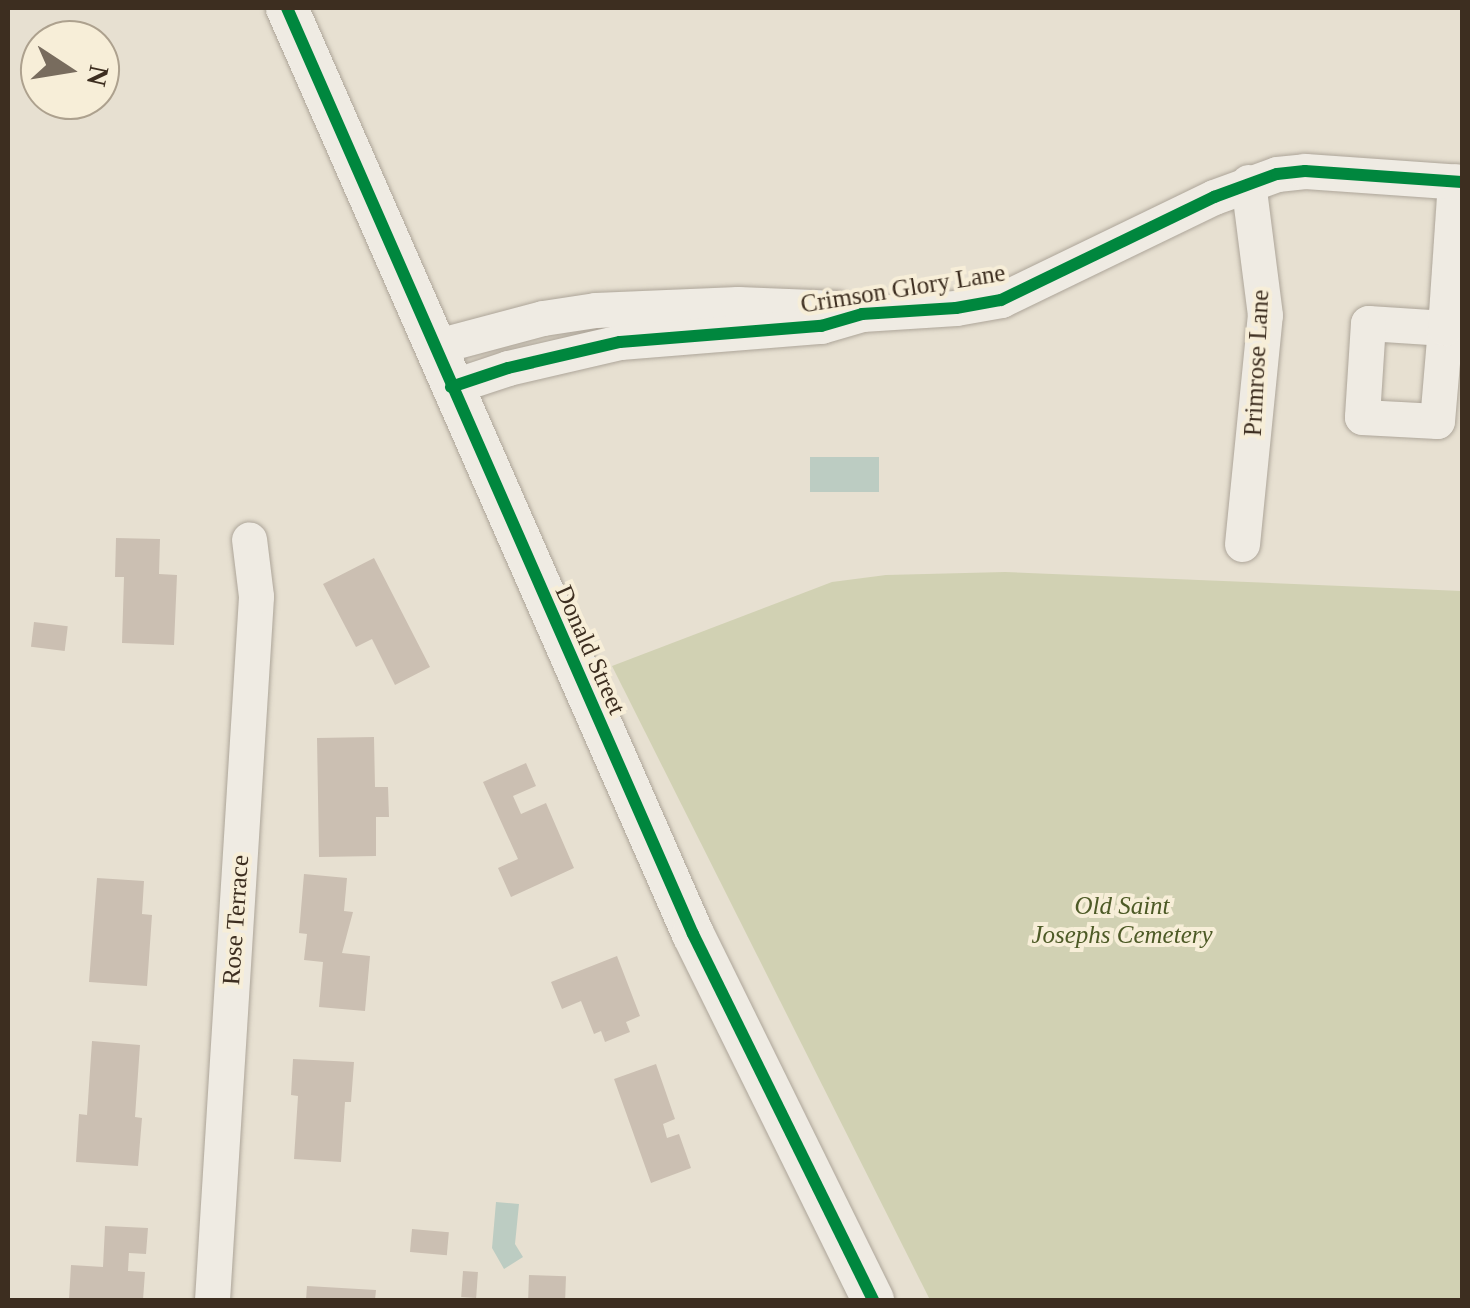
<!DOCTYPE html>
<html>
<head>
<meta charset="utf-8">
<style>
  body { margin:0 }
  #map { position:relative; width:1470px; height:1308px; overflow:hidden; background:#e7e0d1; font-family:Georgia,serif }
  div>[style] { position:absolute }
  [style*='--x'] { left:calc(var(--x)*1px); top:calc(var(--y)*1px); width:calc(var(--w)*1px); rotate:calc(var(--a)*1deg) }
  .cemetery>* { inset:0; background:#d1d1b3 }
  .water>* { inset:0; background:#bcccc2; transform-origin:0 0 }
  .building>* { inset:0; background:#cbbfb2; transform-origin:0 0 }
  .roads { filter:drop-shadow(0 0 2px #ada599) drop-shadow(0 0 2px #ada599) }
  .minor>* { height:35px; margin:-17.5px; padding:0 17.5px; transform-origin:17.5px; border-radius:17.5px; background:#efebe3 }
  .tertiary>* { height:42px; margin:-21px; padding:0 21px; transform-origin:21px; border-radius:21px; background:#efebe3 }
  .cycleway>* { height:12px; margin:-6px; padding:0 6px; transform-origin:6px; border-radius:6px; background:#00873e }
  span { translate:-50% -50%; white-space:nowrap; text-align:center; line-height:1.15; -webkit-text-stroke:8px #f7eed8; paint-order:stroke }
  .street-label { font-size:25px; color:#3d2e20 }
  .park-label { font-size:25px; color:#4d5a26; font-style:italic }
  .frame { position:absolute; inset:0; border:10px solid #3d2e20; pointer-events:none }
  .north { position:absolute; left:20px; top:20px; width:100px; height:100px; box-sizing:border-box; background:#f7eed8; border:2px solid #ada18e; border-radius:50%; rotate:102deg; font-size:28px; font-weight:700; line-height:40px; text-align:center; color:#3d2e20 }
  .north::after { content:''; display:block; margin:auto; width:35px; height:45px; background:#786c5e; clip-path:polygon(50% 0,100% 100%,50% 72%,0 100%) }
</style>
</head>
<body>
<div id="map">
  <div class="cemetery">
    <i style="clip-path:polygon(1005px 572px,1462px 591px,1462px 1300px,930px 1300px,612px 666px,832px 582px,886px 575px)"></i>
  </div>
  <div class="water">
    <i style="left:879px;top:457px;width:35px;height:69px;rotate:90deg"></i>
    <i style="clip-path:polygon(496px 1202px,519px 1204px,515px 1244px,523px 1257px,504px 1269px,492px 1248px)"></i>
  </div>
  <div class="building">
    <i style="clip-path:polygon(116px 538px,160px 539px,159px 574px,177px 575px,174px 645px,122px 643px,124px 577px,115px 577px)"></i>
    <i style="clip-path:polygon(374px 558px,430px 667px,395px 685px,372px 639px,356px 647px,323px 584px)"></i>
    <i style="left:34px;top:622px;width:34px;height:25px;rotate:7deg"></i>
    <i style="clip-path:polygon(374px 737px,375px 787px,388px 787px,389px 817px,376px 817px,376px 856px,319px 857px,317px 738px)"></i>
    <i style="clip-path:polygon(526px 763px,536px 786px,513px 796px,521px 814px,546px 803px,574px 868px,511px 897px,498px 868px,518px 859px,483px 782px)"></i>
    <i style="clip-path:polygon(304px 874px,347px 878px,344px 911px,353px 912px,342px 953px,370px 956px,365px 1011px,319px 1007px,323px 962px,304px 960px,307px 934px,299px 933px)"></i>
    <i style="clip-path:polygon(97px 878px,144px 881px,142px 914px,152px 915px,147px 986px,89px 982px)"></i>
    <i style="clip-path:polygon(617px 956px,640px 1016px,626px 1022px,630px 1032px,605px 1042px,601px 1031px,594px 1034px,581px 1001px,562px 1009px,551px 982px)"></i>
    <i style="clip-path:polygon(92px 1041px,140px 1045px,135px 1117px,142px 1118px,138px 1166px,76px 1162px,79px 1114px,87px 1115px)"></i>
    <i style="clip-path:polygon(293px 1059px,354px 1062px,351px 1102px,345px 1102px,341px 1162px,294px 1159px,298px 1096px,291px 1095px)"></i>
    <i style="clip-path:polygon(656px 1064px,675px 1119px,663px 1124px,667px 1138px,679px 1134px,691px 1168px,651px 1183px,614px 1079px)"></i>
    <i style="clip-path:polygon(105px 1226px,148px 1228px,146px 1254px,129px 1253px,128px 1271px,145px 1272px,143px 1300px,69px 1300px,71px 1265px,103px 1267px)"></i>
    <i style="left:412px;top:1229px;width:37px;height:23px;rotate:5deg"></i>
    <i style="left:463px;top:1271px;width:15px;height:26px;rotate:4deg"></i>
    <i style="left:529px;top:1275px;width:37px;height:25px;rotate:2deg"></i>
    <i style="clip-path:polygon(307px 1286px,376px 1290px,375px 1300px,306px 1300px)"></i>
  </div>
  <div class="roads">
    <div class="minor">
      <i style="--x:1445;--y:328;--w:77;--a:-176.3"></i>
      <i style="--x:1368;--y:323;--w:94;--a:93.7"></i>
      <i style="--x:1362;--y:417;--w:75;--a:3.1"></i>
      <i style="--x:1437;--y:421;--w:93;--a:-85.1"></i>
      <i style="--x:1445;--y:328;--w:147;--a:-86.1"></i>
      <i style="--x:434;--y:347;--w:113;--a:-14.9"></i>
      <i style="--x:543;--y:318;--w:53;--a:-8.7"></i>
      <i style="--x:595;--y:310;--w:143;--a:-2.4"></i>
      <i style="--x:738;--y:304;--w:99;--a:2.3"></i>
      <i style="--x:451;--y:387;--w:60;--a:-18.4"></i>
      <i style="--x:508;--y:368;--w:115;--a:-13.1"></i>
      <i style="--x:620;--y:342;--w:202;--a:-4.6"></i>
      <i style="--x:821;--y:326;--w:43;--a:-16.3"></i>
      <i style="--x:862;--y:314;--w:94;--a:-3.7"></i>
      <i style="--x:956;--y:308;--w:46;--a:-10.1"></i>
      <i style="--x:1001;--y:300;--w:237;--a:-25.8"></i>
      <i style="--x:1214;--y:197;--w:67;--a:-20.1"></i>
      <i style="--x:1277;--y:174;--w:28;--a:-6"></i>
      <i style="--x:1305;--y:171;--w:157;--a:4"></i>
      <i style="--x:1242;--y:544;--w:230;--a:-84.3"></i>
      <i style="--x:1265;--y:315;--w:134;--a:-97.3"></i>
      <i style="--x:212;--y:1300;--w:705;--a:-86.42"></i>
      <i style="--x:256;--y:596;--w:57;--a:-97"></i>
    </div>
    <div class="tertiary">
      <i style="--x:287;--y:8;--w:1011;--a:66.33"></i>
      <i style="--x:693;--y:934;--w:408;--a:63.8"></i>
    </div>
  </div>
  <div class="cycleway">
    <i style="--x:287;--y:8;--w:1011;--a:66.33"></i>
    <i style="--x:693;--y:934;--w:408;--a:63.8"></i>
    <i style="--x:451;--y:387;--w:60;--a:-18.4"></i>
    <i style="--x:508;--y:368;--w:115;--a:-13.1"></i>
    <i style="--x:620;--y:342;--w:202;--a:-4.6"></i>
    <i style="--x:821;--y:326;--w:43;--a:-16.3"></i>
    <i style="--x:862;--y:314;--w:94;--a:-3.7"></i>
    <i style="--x:956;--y:308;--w:46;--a:-10.1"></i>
    <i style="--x:1001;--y:300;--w:237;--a:-25.8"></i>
    <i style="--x:1214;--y:197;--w:67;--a:-20.1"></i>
    <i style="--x:1277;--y:174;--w:28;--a:-6"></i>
    <i style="--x:1305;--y:171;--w:157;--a:4"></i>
  </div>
  <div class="street-label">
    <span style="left:903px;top:289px;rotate:-9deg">Crimson Glory Lane</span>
    <span style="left:1257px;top:363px;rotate:-87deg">Primrose Lane</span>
    <span style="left:590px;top:650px;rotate:66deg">Donald Street</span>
    <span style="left:236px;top:920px;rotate:-86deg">Rose Terrace</span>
  </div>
  <div class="park-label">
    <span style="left:1122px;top:921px">Old Saint<br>Josephs Cemetery</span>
  </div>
  <div class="frame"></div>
  <div class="north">N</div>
</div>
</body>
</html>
